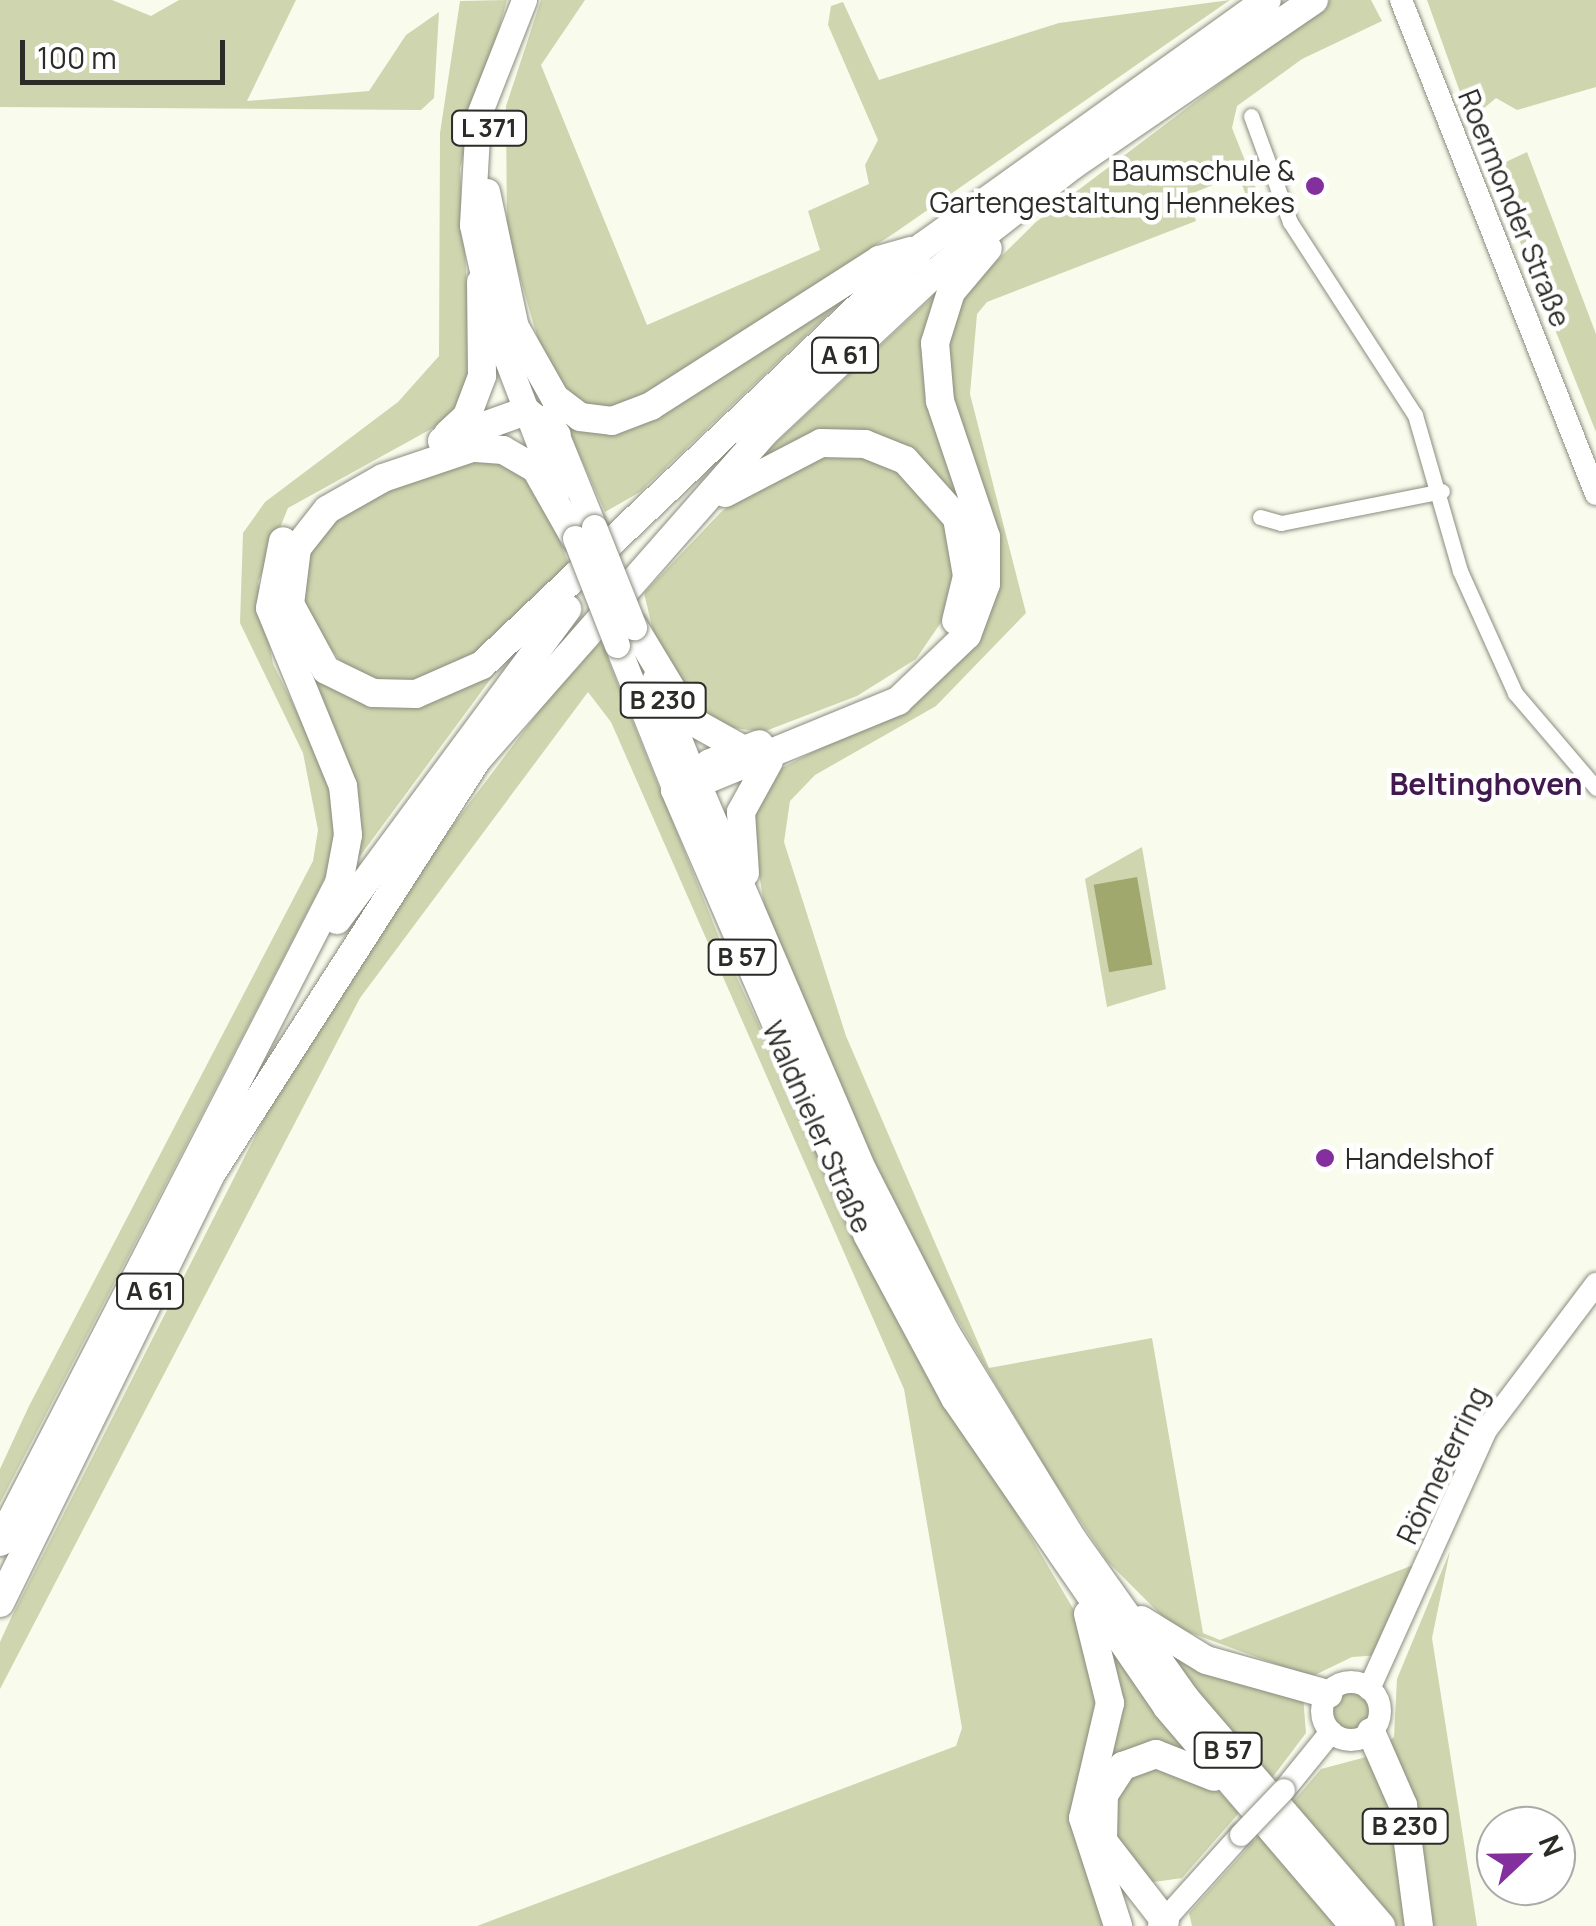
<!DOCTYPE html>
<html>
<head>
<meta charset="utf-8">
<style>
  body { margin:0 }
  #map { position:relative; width:1596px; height:1926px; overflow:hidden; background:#f9fced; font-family:Manrope,sans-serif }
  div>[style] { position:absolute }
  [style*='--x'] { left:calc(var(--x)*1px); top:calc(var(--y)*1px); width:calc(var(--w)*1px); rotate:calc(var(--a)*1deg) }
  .green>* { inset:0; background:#cfd5af }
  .round { border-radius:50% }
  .water>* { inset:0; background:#a0a86d; transform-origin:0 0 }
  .roads { filter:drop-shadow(0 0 2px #898c7e) drop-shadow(0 0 2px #898c7e) }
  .street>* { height:15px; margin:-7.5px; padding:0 7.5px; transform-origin:7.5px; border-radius:7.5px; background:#fff }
  .secondary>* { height:22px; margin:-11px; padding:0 11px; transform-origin:11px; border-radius:11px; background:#fff }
  .secondary>.ring { margin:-11px; padding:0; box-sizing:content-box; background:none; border:22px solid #fff; border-radius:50% }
  .primary>* { height:25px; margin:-12.5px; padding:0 12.5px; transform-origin:12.5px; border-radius:12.5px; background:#fff }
  .highway>* { height:28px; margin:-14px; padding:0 14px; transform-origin:14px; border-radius:14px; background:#fff }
  .bridges { filter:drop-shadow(0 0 2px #898c7e) drop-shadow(0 0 2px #898c7e) }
  .secondary-bridge>* { height:22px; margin:-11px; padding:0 11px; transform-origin:11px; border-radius:11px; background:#fff }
  .primary-bridge>* { height:25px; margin:-12.5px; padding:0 12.5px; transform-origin:12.5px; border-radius:12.5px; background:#fff }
  .dots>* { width:28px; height:28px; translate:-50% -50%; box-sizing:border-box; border:5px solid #fff; border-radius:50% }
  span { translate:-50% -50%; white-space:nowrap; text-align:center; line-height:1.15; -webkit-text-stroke:9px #fff; paint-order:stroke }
  .shield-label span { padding:2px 8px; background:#fff; border:2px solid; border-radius:8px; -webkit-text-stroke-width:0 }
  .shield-label { font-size:25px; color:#2b2c27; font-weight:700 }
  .poi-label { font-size:28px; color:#2b2c27 }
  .right { translate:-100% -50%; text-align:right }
  .left { translate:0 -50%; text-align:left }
  .street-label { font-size:28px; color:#2b2c27 }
  .neighbourhood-label { font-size:30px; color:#41194f; font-weight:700 }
  .north { position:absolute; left:1476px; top:1806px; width:100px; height:100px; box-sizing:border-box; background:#fff; border:2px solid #aaaba9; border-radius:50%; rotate:68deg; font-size:28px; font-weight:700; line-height:40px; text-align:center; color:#2b2c27 }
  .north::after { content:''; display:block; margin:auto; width:35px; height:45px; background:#832f9e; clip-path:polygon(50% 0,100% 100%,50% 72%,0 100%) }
  .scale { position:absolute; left:20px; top:40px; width:205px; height:45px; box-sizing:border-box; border:5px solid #2b2c27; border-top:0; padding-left:12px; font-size:30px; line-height:35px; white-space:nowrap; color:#2b2c27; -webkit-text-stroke:8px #fff; paint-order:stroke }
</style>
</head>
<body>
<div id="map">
  <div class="green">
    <i style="clip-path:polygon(0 0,112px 0,151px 16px,179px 0,296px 0,247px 101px,369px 91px,406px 35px,439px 12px,434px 98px,421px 110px,0 107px)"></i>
    <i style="clip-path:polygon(507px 0,460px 168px,472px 372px,451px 418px,288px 508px,258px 582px,273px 664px,328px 774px,337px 821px,329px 870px,0 1503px,0 1469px,29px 1406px,313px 861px,318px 830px,303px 753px,240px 623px,243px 533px,265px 502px,398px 402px,439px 356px,440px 133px,460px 1px)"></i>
    <i style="clip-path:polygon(541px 0,585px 0,541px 65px,647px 325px,820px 250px,808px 211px,869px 184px,865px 165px,878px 140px,828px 25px,831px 6px,843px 2px,879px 80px,1059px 23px,1230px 0,893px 234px,634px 401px,602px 411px,571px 403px,545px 363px,507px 233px,506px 106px)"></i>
    <i style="clip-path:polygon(1330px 0,1371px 0,1382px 21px,1302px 59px,1237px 106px,1232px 128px,1257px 191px,1246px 195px,1238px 175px,1188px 195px,1196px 221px,987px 302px,977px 314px,970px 394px,1026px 613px,936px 706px,815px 775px,790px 801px,784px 842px,846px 1036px,989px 1368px,1152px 1338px,1203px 1633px,1220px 1640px,1421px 1562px,1381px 1655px,1352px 1657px,1311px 1677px,1172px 1626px,1107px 1561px,1049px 1474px,896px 1216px,765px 910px,749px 813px,770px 774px,927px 693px,976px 638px,947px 345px,963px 294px,1036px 222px)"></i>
    <i style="clip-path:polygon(1427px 0,1596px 0,1596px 87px,1517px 110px,1496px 98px,1470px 120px)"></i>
    <i style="clip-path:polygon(1527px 152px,1596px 334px,1596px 432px,1491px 169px)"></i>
    <i style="clip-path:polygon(877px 268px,640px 492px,605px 512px,562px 416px,609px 428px)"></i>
    <i style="clip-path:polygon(952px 279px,932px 326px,978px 587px,937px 656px,969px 597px,928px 465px,781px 449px,755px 462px)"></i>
    <i style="clip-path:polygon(819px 454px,890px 459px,954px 536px,953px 605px,916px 659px,857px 696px,763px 732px,704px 724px,656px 643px,644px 593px,721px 512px,779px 468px)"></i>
    <i style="clip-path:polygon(497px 458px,534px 479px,569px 564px,468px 660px,441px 673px,396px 683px,348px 671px,304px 614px,308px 555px,324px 528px,362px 496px,438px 465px)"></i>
    <i style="clip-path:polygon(287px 621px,381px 702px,512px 650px,349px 871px,332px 741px)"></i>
    <i style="clip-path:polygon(601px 642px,722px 945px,867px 1260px,1084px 1627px,1103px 1698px,1071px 1824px,1106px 1926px,477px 1926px,956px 1746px,962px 1728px,904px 1389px,611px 722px,588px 692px,360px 998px,0 1689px,0 1642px,11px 1618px,278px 1091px,422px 866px,566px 675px)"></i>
    <i style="clip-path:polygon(1142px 847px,1166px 989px,1107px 1007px,1085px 879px)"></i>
    <i style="clip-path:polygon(1450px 1551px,1432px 1638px,1477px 1926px,1426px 1926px,1418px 1911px,1405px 1926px,1390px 1926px,1286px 1810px,1321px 1769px,1370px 1756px,1394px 1737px,1397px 1679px)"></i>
    <i style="clip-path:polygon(1107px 1635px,1197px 1757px,1171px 1751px,1101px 1789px,1121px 1707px)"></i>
    <i style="clip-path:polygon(1153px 1644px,1232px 1681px,1303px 1695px,1306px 1733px,1266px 1786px)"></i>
    <i class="round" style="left:1332px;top:1691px;width:38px;height:38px"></i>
    <i style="clip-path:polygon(1144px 1763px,1207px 1778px,1239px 1813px,1182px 1878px,1147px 1883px,1113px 1850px,1107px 1801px)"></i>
    <i style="clip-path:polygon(1260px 1834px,1339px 1926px,1192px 1926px,1189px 1913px)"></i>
  </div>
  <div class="water">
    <i style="left:1137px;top:877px;width:89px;height:44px;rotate:80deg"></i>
  </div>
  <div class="roads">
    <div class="street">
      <i style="--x:1251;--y:116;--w:113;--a:69.8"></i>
      <i style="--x:1290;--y:222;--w:230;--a:57.1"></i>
      <i style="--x:1415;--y:415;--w:162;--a:73.9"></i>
      <i style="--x:1460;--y:571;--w:134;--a:65.7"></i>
      <i style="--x:1515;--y:693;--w:125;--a:49.5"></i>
      <i style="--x:1260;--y:517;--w:22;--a:16"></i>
      <i style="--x:1281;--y:523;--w:164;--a:-11.2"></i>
    </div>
    <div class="secondary">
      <i style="--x:1401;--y:0;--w:531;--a:68.46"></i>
      <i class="ring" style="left:1322px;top:1682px;width:36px;height:36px"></i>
      <i style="--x:1369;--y:1689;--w:284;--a:-65.7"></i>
      <i style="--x:1486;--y:1430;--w:183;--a:-53"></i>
      <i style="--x:1284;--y:1790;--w:75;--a:-51"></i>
      <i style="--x:1159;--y:1926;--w:122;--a:-48"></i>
    </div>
    <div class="primary">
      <i style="--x:524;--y:0;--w:126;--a:111.5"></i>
      <i style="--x:478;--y:117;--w:108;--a:93.2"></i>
      <i style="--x:472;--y:225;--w:103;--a:77.7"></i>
      <i style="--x:494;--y:326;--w:177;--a:69.1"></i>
      <i style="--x:487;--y:191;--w:154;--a:78"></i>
      <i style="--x:549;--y:416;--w:120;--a:67.9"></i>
      <i style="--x:617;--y:645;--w:156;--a:68.2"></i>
      <i style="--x:655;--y:678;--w:119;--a:68.4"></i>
    </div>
    <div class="highway">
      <i style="--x:512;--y:322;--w:87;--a:60.5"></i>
      <i style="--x:555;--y:398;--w:31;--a:37"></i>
      <i style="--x:580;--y:417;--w:32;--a:7"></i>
      <i style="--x:612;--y:421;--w:42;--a:-21"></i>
      <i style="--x:651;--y:406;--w:271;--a:-32.6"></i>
      <i style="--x:879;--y:260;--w:33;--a:-16"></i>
      <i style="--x:448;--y:434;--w:26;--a:-43"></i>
      <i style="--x:467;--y:416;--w:43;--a:-69.4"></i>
      <i style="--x:482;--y:376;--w:94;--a:-90.6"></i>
      <i style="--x:442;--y:441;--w:89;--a:-19.7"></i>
      <i style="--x:526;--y:411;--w:39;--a:38"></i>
      <i style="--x:725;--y:493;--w:108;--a:-27.5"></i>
      <i style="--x:821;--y:443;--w:44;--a:1.3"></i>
      <i style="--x:865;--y:444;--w:43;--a:21.8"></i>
      <i style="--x:905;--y:460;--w:78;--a:48.1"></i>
      <i style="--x:957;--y:518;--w:59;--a:80.2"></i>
      <i style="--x:967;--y:576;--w:46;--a:103.7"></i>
      <i style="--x:575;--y:538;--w:79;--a:-119.5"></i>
      <i style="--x:536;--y:469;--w:38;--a:-150"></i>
      <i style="--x:503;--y:450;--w:31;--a:-176"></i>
      <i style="--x:472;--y:448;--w:94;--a:161.4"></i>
      <i style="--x:383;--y:478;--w:64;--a:150.3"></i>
      <i style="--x:327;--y:510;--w:48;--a:128.3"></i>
      <i style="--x:297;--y:548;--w:56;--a:97.1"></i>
      <i style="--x:290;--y:604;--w:75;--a:61.4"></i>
      <i style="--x:326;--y:670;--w:52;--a:26.1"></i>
      <i style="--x:373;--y:693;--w:43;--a:1.3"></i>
      <i style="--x:416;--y:694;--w:72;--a:-23.7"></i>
      <i style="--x:482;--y:665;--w:607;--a:-43.53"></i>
      <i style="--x:922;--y:247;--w:424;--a:-35.6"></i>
      <i style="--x:634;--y:627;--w:109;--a:58.9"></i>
      <i style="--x:690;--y:720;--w:62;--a:29.1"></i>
      <i style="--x:699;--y:789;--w:416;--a:66.8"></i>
      <i style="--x:863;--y:1171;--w:182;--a:62.9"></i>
      <i style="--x:946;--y:1333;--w:243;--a:58.5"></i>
      <i style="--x:1073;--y:1540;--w:195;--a:54.6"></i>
      <i style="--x:1186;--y:1699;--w:299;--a:49.3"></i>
      <i style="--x:675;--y:790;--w:486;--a:66.6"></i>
      <i style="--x:868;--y:1236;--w:184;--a:61.8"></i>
      <i style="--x:955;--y:1398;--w:375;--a:55.5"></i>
      <i style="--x:1167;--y:1707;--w:288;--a:49.5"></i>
      <i style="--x:675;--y:790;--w:44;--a:-37.6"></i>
      <i style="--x:710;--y:763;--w:53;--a:-20.8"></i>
      <i style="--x:681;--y:790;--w:235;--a:-22.3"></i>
      <i style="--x:898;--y:701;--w:95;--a:-43.7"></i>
      <i style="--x:967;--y:635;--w:54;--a:-69.6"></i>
      <i style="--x:986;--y:584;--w:47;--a:-90"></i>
      <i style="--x:986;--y:537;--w:144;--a:-108.7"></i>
      <i style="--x:940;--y:401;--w:58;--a:-94.9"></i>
      <i style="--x:935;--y:343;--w:53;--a:-72.6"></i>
      <i style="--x:951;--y:292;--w:57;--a:-49.9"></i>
      <i style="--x:745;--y:873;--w:61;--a:-93.8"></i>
      <i style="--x:741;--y:812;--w:58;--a:-61.2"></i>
      <i style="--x:337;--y:920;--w:387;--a:-53.5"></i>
      <i style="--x:0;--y:1542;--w:741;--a:-62.78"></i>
      <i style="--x:339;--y:883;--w:49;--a:-79.4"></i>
      <i style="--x:348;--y:835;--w:49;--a:-95.8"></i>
      <i style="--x:343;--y:786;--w:192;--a:-112.3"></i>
      <i style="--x:270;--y:608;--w:68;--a:-79"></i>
      <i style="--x:0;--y:1603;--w:478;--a:-63.8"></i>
      <i style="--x:211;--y:1174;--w:489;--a:-57.3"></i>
      <i style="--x:475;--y:762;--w:441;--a:-48.7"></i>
      <i style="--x:766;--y:431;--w:233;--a:-43.1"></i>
      <i style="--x:936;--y:272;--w:174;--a:-38"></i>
      <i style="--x:1073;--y:165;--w:292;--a:-34.4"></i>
      <i style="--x:1088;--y:1614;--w:92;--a:76.1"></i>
      <i style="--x:1110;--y:1703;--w:118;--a:103.2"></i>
      <i style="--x:1083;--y:1818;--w:114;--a:72"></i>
      <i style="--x:1141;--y:1620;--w:76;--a:31.6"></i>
      <i style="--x:1206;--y:1660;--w:127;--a:15.6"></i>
      <i style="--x:1371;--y:1732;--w:80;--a:66.3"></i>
      <i style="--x:1403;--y:1805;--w:122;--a:82.5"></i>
      <i style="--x:1165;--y:1921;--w:101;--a:-127.8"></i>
      <i style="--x:1103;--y:1841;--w:46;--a:-88.8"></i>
      <i style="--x:1104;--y:1795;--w:35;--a:-57"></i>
      <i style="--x:1123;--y:1766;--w:35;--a:-20"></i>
      <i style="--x:1156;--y:1754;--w:62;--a:21.6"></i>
    </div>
  </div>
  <div class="bridges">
    <div class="secondary-bridge">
      <i style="--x:1241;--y:1835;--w:62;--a:-46.3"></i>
    </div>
    <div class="primary-bridge">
      <i style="--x:594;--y:527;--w:108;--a:68.2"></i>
      <i style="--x:575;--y:538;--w:115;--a:68.6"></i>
    </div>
  </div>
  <div class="dots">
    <i style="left:1315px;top:186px;background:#832f9e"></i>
    <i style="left:1325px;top:1158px;background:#832f9e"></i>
  </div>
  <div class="shield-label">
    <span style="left:489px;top:128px">L 371</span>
    <span style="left:845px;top:355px">A 61</span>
    <span style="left:663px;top:700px">B 230</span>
    <span style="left:742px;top:957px">B 57</span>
    <span style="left:150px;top:1291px">A 61</span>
    <span style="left:1228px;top:1750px">B 57</span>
    <span style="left:1405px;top:1826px">B 230</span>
  </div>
  <div class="poi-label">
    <span class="right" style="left:1295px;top:186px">Baumschule &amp;<br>Gartengestaltung Hennekes</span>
    <span class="left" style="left:1345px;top:1158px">Handelshof</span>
  </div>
  <div class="street-label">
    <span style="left:1515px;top:208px;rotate:68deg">Roermonder Straße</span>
    <span style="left:818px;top:1127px;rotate:66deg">Waldnieler Straße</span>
    <span style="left:1442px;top:1465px;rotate:-64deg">Rönneterring</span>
  </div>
  <div class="neighbourhood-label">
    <span style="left:1486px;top:784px">Beltinghoven</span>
  </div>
  <div class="north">N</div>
  <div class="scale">100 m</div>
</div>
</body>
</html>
